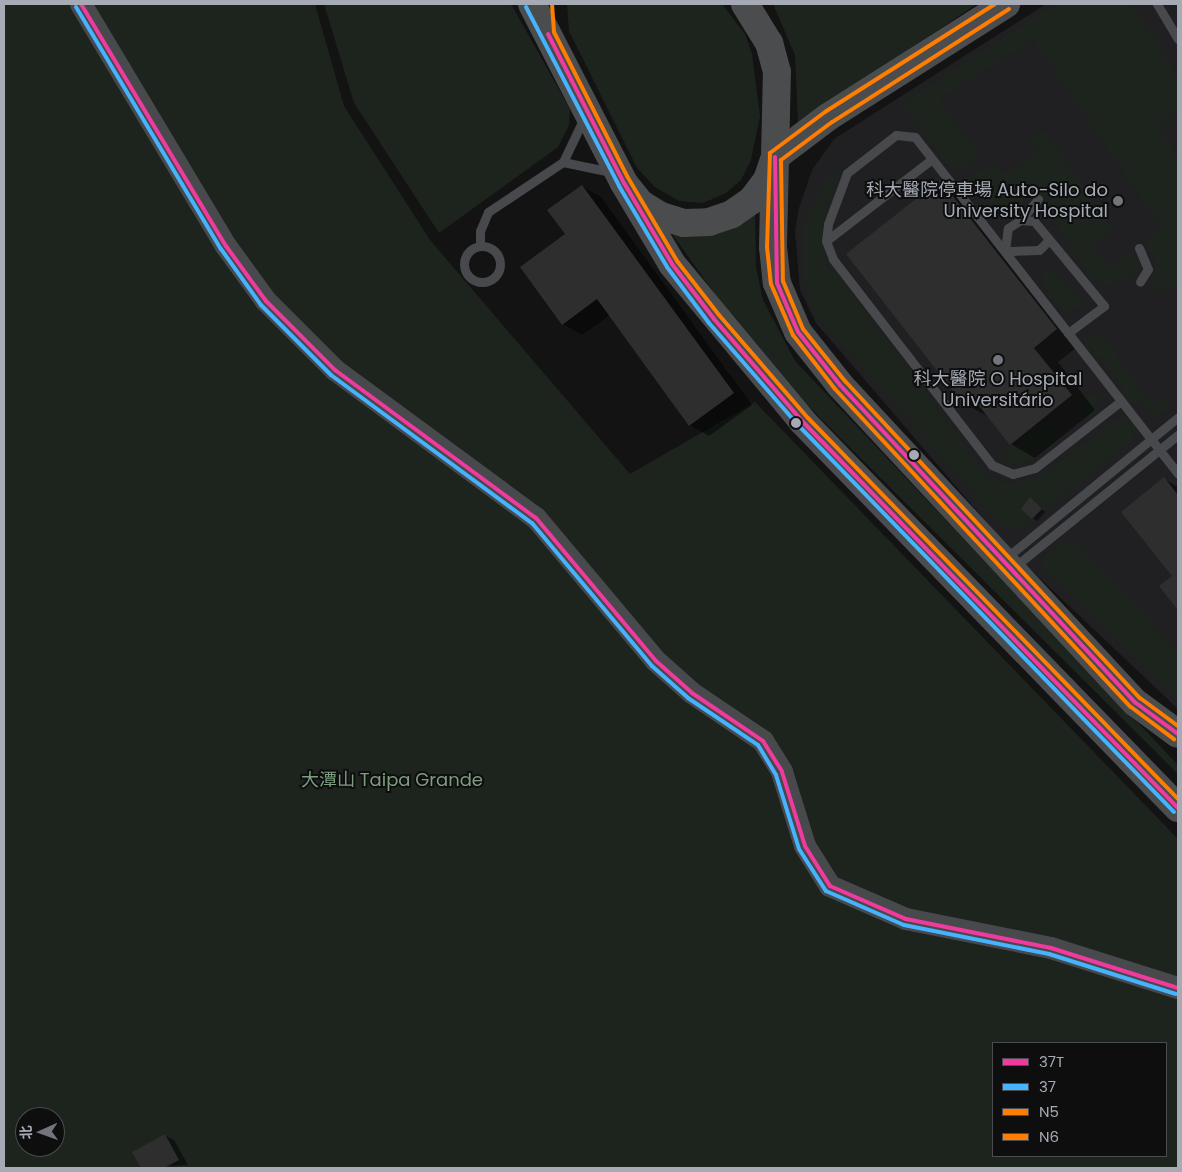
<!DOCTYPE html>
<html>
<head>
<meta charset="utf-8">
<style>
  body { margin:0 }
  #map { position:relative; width:1182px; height:1172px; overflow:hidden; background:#131314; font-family:Poppins,"Noto Sans SC",sans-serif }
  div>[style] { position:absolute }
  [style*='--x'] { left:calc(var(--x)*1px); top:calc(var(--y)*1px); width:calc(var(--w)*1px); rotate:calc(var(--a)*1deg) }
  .built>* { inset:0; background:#202022 }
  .green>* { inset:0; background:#1d241e }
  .round { border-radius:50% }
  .shadow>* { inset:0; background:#0007 }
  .building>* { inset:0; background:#2e2e2f }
  .service>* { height:9px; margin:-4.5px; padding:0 4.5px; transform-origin:4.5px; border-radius:4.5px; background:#48494c }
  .service>.ring { margin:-4.5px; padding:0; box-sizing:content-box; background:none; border:9px solid #48494c; border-radius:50% }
  .tertiary>* { height:22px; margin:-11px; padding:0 11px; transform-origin:11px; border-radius:11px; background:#48494c }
  .primary>* { height:28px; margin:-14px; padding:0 14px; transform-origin:14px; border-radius:14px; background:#4a4c4e }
  .bus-1>* { height:4px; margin:-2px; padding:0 2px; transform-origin:2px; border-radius:2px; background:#f13a9d }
  .bus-2>* { height:4px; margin:-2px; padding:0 2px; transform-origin:2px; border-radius:2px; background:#46b3ff }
  .bus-3>* { height:4px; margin:-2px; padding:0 2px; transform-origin:2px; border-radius:2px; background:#ff7d00 }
  .bus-4>* { height:4px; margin:-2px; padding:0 2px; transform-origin:2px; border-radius:2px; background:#ff7d00 }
  .dots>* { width:14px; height:14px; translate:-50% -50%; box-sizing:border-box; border:2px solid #0e0e0f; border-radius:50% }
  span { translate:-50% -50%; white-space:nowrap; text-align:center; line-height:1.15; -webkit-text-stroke:4px #0e0e0f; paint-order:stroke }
  .poi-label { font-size:18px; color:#a5aab4 }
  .right { translate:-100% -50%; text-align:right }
  .park-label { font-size:18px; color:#7d9e7e }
  .frame { position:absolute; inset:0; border:5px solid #a5aab4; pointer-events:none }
  .legend { position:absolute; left:992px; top:1042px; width:175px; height:115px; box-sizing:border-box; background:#0e0e0f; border:1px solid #4a4c51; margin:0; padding:6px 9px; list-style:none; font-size:15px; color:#a5aab4 }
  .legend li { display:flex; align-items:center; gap:10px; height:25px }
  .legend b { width:25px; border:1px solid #4a4c51 }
  .north { position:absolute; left:15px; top:1107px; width:50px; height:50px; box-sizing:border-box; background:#0e0e0f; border:1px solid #4a4c51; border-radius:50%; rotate:268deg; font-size:14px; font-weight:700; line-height:20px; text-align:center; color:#a5aab4 }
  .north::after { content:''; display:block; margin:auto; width:18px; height:22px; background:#72757c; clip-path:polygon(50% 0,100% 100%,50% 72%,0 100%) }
</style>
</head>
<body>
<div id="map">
  <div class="built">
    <i style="clip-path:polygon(1046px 4px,1178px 4px,1178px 709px,1013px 553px,816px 323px,800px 290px,795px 231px,799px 208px,812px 170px,834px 139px)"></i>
  </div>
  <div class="green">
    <i style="clip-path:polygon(evenodd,4px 4px,315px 4px,344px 106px,430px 240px,630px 474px,755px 402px,1178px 839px,1178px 1168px,4px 1168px,4px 4px,993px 1043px,1166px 1043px,1166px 1156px,993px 1156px,993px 1043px,4px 4px,25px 1117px,55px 1117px,55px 1147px,25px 1147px,25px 1117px)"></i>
    <i style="clip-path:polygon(324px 4px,511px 4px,570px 109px,569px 125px,558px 147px,439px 233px,354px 103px)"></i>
    <i style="clip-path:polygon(567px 4px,722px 4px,745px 34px,752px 54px,760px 116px,751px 160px,741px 180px,726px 193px,703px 203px,679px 201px,655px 187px,637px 168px,569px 31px)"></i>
    <i style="clip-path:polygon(773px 4px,977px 4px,798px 123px,795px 55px)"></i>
    <i style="clip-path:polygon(1055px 4px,1132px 4px,1178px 77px,1178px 110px,1159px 127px,1178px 158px,1178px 293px,1172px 284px,1158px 294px,1153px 287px,1155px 259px,1145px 241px,1162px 228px,1033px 40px,939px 99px,980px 157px,963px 169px,955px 170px,945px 163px,901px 104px)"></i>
    <i style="clip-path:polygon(1044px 130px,1112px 228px,1092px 245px,1109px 267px,1130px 253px,1140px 263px,1138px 270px,1110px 287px,1091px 278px,1036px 192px,1000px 217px,969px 177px,995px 161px,1004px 174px,1039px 152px,1030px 138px)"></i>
    <i style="clip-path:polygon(844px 166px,825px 210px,825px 257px,988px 477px,1010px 484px,1038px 478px,1114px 421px,1133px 421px,1136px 428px,1131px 441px,1027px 524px,1013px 529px,1000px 524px,813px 312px,803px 274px,803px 224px,825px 180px)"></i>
    <i style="clip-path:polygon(755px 204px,756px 267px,763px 300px,795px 361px,1178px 765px,1178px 774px,762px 360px,670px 231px)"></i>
    <i style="clip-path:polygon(1052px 267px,1082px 304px,1065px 315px,1044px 286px,1043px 274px)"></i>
    <i style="clip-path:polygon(1100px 332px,1152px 404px,1164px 396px,1172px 407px,1154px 419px,1137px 401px,1129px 405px,1120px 395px,1124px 389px,1101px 356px,1092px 360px,1083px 344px)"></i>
    <i class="round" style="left:1077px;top:394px;width:22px;height:22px"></i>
    <i style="clip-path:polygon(1044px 421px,1056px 429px,1054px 442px,1020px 467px,999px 457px)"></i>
    <i style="clip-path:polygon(1062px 542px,1079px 544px,1178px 651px,1178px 699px,1043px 569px,1044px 558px)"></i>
  </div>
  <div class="shadow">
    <i style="clip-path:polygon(940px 181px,965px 195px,1081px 344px,1058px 362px,1095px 410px,1035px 458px,1011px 444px,989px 417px,964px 403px)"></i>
    <i style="clip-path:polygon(582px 186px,601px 197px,752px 405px,709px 436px,690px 425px,610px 315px,582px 335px,563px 324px,567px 235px)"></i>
    <i style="clip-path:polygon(1164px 479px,1178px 487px,1178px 608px,1161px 586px,1174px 576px)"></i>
    <i style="clip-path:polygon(1031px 499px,1045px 512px,1037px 521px,1032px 518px)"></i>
    <i style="clip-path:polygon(165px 1135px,174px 1140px,188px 1165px,142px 1168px,134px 1152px)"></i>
  </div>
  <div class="building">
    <i style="clip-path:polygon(940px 180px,1057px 329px,1034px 348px,1072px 395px,1010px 445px,972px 397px,963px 404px,846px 254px)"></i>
    <i style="clip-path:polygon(582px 185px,734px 393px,689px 426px,597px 299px,562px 325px,520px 267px,565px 234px,547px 210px)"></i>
    <i style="clip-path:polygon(1164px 477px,1178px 495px,1178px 610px,1159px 586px,1172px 576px,1121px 512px)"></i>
    <i style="clip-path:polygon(1030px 497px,1042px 509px,1032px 519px,1021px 509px)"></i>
    <i style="clip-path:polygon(165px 1134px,179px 1160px,164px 1168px,141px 1168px,132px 1152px)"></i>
  </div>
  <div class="service">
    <i style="--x:1157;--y:4;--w:41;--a:59"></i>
    <i style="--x:563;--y:162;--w:49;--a:11.8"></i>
    <i style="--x:1021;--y:220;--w:27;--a:-51"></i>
    <i style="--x:826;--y:241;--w:134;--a:-37.7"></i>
    <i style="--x:1047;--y:242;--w:11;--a:135"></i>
    <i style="--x:1039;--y:250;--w:34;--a:178"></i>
    <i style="--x:1005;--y:251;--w:23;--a:-83"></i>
    <i style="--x:1008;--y:228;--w:15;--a:-32"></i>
    <i style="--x:1021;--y:220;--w:13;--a:4"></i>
    <i style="--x:1034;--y:221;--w:110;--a:50.5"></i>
    <i style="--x:1104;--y:306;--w:45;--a:143.1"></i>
    <i class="ring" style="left:464px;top:246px;width:27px;height:27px"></i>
    <i style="--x:480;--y:246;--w:15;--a:-90"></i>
    <i style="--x:480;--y:231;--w:21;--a:-67"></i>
    <i style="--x:488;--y:212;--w:90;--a:-33.7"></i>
    <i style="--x:563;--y:162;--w:49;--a:-64.5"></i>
    <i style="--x:1139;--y:248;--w:23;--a:67"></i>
    <i style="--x:1148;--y:269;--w:15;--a:122"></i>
    <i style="--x:1121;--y:401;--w:109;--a:142.1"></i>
    <i style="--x:1035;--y:468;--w:23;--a:165"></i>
    <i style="--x:1013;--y:474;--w:23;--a:-157"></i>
    <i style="--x:992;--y:465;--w:260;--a:-127.7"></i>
    <i style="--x:833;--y:259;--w:19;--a:-111"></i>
    <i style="--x:826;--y:241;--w:17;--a:-83"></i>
    <i style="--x:828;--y:224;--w:54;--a:-69.6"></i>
    <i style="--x:847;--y:173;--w:62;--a:-37.8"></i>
    <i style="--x:896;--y:135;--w:19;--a:6"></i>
    <i style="--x:915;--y:137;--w:427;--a:52"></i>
    <i style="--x:1006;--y:558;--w:222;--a:-39.3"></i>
    <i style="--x:1013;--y:568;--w:212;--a:-38.9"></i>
  </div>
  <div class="tertiary">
    <i style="--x:81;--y:4;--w:282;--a:59.1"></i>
    <i style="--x:226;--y:246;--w:68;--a:54"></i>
    <i style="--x:266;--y:301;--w:98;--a:45"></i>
    <i style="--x:335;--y:370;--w:250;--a:36.4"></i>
    <i style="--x:536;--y:518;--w:187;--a:50"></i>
    <i style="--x:656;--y:661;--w:48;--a:41.6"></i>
    <i style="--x:692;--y:693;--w:86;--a:34.1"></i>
    <i style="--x:763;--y:741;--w:36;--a:58"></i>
    <i style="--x:782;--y:772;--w:77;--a:72.7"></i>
    <i style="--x:805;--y:846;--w:47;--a:58"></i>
    <i style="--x:830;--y:886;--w:83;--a:23.5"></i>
    <i style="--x:906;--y:919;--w:148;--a:11.3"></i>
    <i style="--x:1051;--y:948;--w:133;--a:17.5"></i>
  </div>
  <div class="primary">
    <i style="--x:532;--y:4;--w:201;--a:62.8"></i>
    <i style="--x:624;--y:183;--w:26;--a:51"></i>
    <i style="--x:640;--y:203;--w:25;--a:32"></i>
    <i style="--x:661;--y:216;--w:24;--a:17"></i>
    <i style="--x:684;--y:223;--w:25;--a:-2"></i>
    <i style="--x:709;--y:222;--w:24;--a:-19"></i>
    <i style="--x:732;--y:214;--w:24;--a:-35"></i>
    <i style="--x:752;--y:200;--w:25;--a:-53"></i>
    <i style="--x:767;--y:180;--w:24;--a:-71"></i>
    <i style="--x:775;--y:157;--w:85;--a:-88.7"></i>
    <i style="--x:777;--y:72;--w:30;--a:-105"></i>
    <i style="--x:769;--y:43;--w:46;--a:-121.6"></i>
    <i style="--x:775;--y:157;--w:90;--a:91.3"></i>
    <i style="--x:773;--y:247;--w:36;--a:84"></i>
    <i style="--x:777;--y:283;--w:53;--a:66.8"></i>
    <i style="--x:798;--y:332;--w:68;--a:51.6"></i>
    <i style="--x:840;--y:385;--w:434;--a:47.1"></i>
    <i style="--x:1136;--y:703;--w:52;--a:36.4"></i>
    <i style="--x:775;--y:157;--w:66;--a:-37"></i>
    <i style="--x:828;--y:117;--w:211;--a:-32.4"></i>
    <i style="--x:624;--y:183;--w:94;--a:59.3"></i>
    <i style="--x:672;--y:264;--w:205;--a:50.3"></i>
    <i style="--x:803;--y:422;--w:538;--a:45.83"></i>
  </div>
  <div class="bus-1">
    <i style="--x:81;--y:4;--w:282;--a:59.1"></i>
    <i style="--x:226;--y:246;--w:68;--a:54"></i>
    <i style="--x:266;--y:301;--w:98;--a:45"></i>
    <i style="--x:335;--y:370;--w:250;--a:36.4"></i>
    <i style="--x:536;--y:518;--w:187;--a:50"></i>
    <i style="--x:656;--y:661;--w:48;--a:41.6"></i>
    <i style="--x:692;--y:693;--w:86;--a:34.1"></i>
    <i style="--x:763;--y:741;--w:36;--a:58"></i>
    <i style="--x:782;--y:772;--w:77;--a:72.7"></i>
    <i style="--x:805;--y:846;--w:47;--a:58"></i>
    <i style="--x:830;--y:886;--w:83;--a:23.5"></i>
    <i style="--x:906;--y:919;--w:148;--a:11.3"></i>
    <i style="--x:1051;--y:948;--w:133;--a:17.5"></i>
    <i style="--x:548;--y:34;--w:167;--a:63"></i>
    <i style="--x:624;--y:183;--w:94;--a:59.3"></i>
    <i style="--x:672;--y:264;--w:69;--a:52.6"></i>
    <i style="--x:714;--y:319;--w:136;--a:49.2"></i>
    <i style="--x:803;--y:422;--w:538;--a:45.83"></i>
    <i style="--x:775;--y:157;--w:126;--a:89.1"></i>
    <i style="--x:777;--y:283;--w:53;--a:66.8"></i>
    <i style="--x:798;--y:332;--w:68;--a:51.6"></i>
    <i style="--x:840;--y:385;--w:434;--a:47.1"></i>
    <i style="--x:1136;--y:703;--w:52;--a:36.4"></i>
  </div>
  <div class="bus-2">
    <i style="--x:76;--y:7;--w:282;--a:59.1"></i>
    <i style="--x:221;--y:249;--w:69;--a:54.5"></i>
    <i style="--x:261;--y:305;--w:99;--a:45"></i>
    <i style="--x:331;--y:375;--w:250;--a:36.4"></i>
    <i style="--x:532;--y:523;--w:187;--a:50"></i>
    <i style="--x:652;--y:666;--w:48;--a:41.6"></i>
    <i style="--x:688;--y:698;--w:84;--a:33.9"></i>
    <i style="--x:758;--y:745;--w:35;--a:59"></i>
    <i style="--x:776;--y:775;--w:77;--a:72.7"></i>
    <i style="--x:799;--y:849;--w:50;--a:57.3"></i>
    <i style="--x:826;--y:891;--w:85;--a:23.6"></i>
    <i style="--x:904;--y:925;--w:148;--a:11.3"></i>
    <i style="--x:1049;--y:954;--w:133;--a:17.5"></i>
    <i style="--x:526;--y:7;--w:202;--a:62.5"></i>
    <i style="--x:619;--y:186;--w:94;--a:59.3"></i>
    <i style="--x:667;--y:267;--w:70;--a:53.1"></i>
    <i style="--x:709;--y:323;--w:137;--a:48.9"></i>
    <i style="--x:799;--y:426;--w:538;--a:45.83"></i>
  </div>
  <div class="bus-3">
    <i style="--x:552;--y:4;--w:28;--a:86"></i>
    <i style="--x:554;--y:32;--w:161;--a:63.1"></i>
    <i style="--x:627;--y:176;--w:99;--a:59.5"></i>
    <i style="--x:677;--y:261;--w:68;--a:52.1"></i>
    <i style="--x:719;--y:315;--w:136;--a:49.2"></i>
    <i style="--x:808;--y:418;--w:531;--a:45.84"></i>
    <i style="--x:1009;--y:9;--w:210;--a:147.4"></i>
    <i style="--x:832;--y:122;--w:64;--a:143.3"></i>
    <i style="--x:781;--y:160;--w:121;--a:89.1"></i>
    <i style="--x:783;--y:281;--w:52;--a:67.4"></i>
    <i style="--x:803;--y:329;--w:67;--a:51.1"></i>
    <i style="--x:845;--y:381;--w:433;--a:47.1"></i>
    <i style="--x:1140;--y:698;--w:47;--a:36.4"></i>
  </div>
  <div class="bus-4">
    <i style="--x:995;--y:4;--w:201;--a:147.6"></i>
    <i style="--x:825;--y:112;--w:69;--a:143.3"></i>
    <i style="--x:770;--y:153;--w:94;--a:91.8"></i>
    <i style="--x:767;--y:247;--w:37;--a:84"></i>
    <i style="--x:771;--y:284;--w:56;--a:66.7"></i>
    <i style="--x:793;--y:335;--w:68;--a:52.1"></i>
    <i style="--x:835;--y:389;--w:434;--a:47.1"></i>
    <i style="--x:1131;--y:707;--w:54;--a:36.7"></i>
  </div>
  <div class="dots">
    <i style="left:1118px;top:201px;background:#72757c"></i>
    <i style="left:998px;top:360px;background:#72757c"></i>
    <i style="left:796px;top:423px;background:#a5aab4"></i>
    <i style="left:914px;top:455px;background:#a5aab4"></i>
  </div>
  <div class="poi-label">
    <span class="right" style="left:1108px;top:201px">科大醫院停車場 Auto-Silo do<br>University Hospital</span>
    <span style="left:998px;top:390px">科大醫院 O Hospital<br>Universitário</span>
  </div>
  <div class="park-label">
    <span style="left:392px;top:780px">大潭山 Taipa Grande</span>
  </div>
  <div class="frame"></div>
  <ul class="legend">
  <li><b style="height:6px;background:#f13a9d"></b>37T</li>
  <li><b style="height:6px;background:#46b3ff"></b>37</li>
  <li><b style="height:6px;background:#ff7d00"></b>N5</li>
  <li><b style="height:6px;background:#ff7d00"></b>N6</li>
  </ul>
  <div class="north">北</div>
</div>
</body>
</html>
